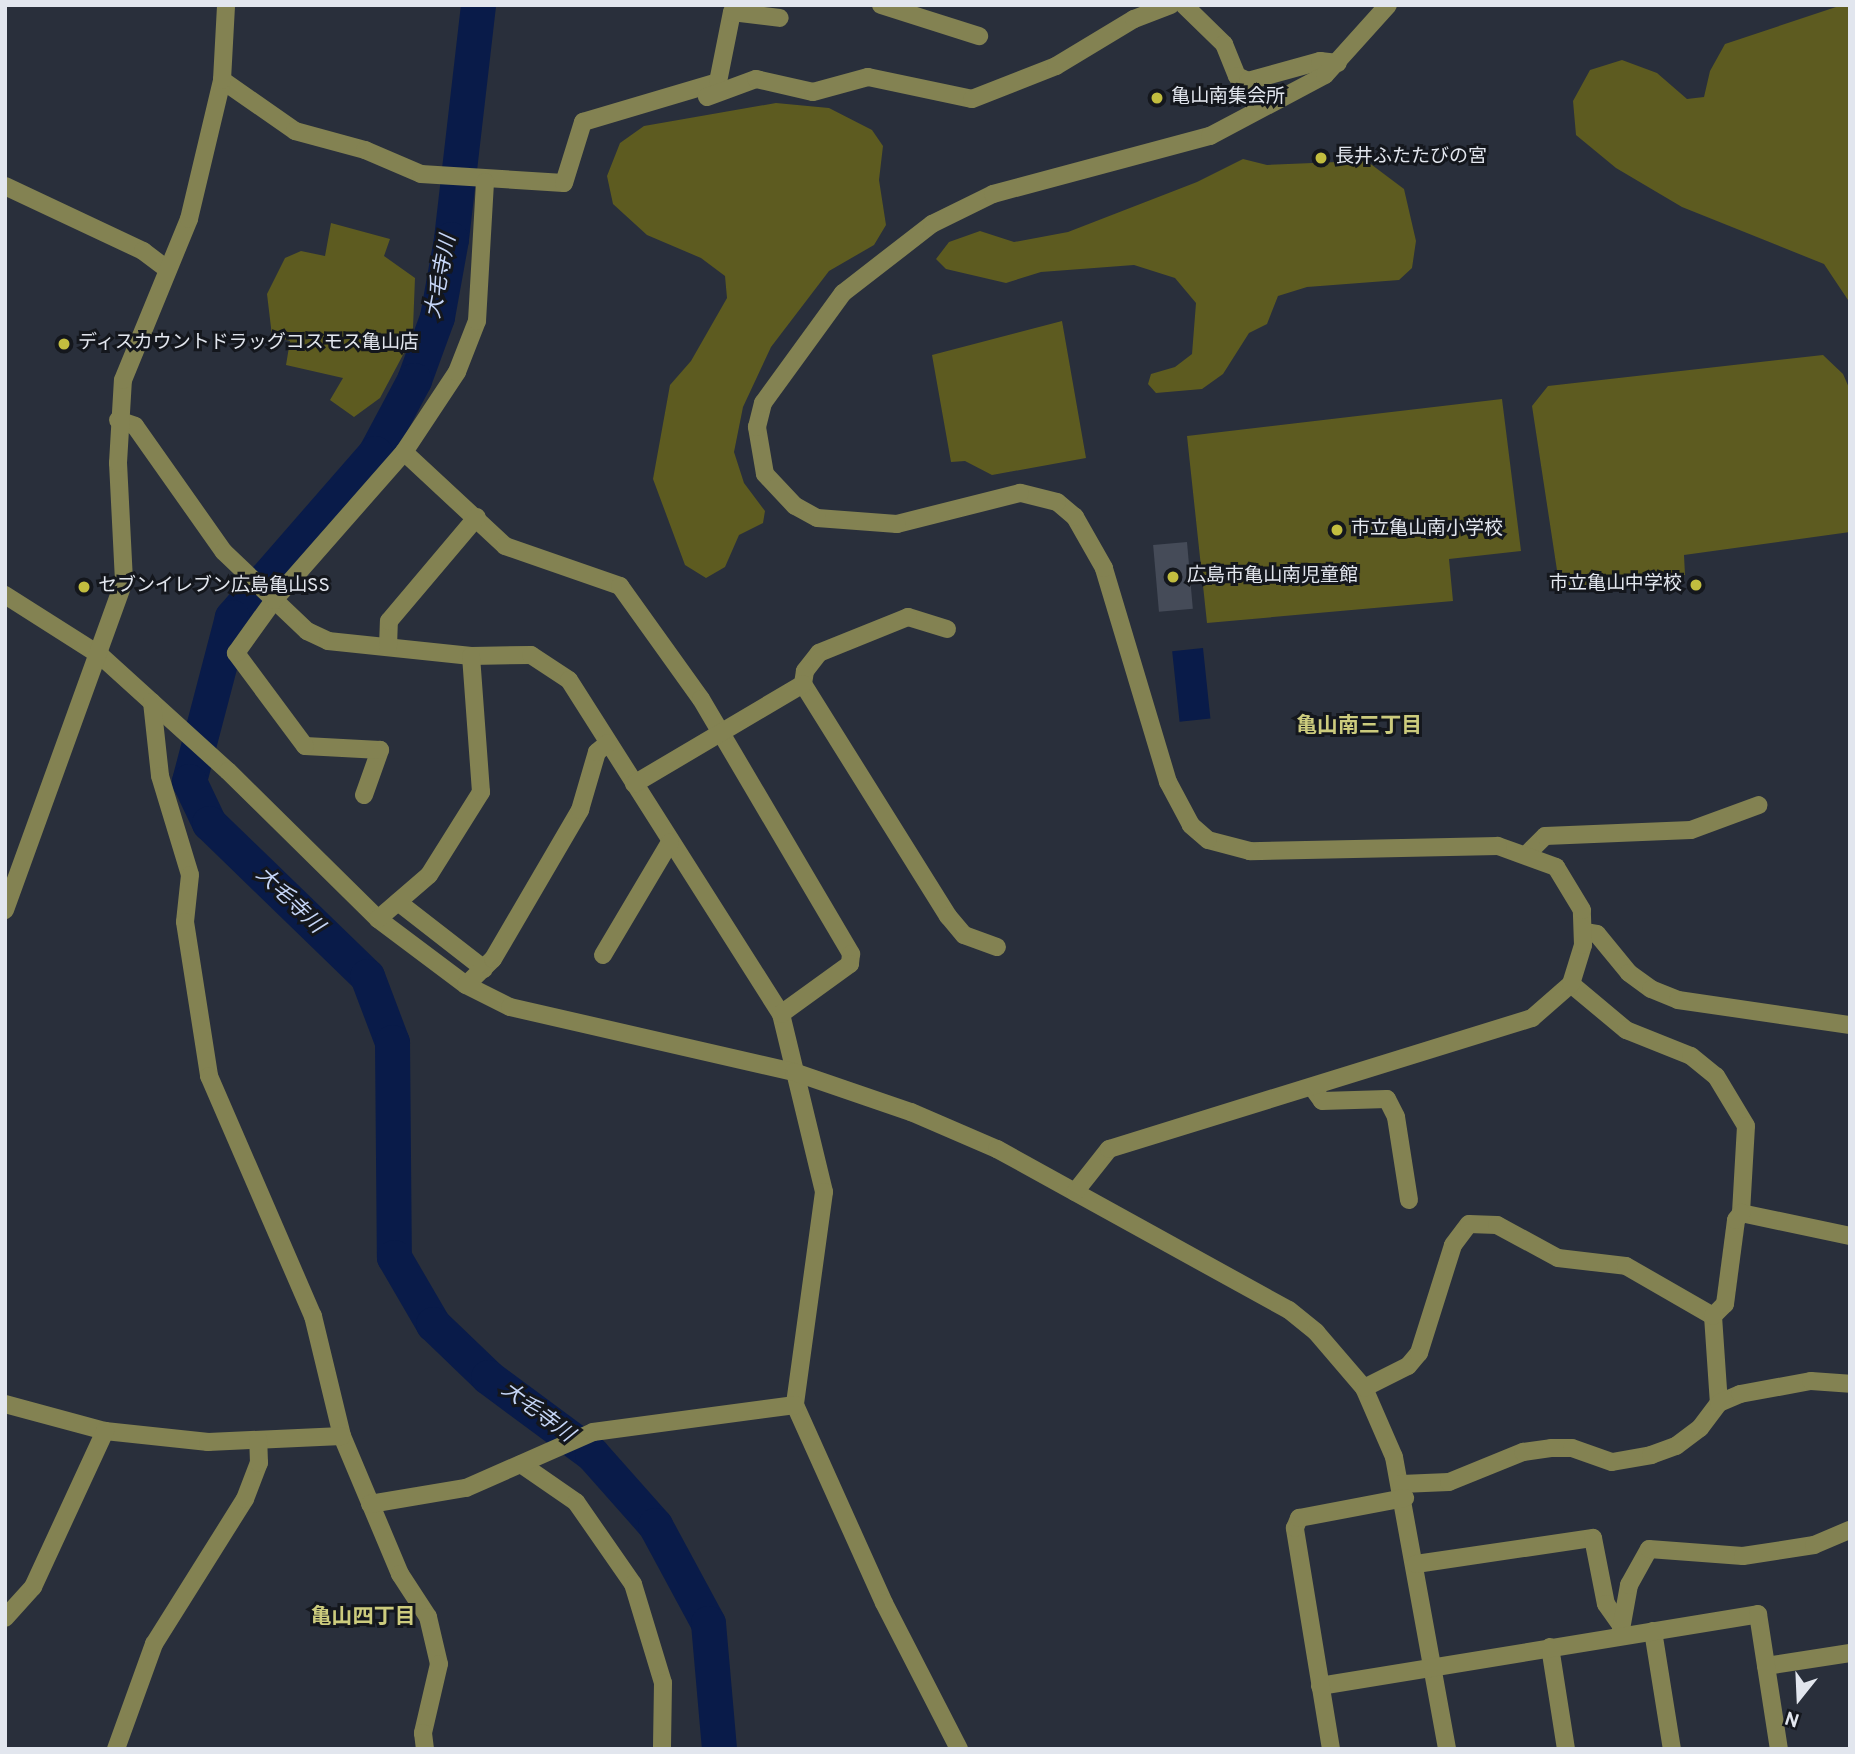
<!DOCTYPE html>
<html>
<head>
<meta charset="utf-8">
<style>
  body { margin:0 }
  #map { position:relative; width:1855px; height:1754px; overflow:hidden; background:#292f3b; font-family:Overpass,"Noto Sans JP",sans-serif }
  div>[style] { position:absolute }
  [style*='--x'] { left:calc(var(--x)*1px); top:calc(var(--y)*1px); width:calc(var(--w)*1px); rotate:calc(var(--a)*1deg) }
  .green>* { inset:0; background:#5d5b20 }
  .water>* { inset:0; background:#091b49; transform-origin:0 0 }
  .river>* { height:35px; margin:-17.5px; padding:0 17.5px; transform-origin:17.5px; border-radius:17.5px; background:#091b49 }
  .building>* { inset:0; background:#454b58; transform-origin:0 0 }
  .minor>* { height:18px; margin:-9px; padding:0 9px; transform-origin:9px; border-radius:9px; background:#838252 }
  .dots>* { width:19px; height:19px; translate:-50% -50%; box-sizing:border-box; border:4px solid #14171d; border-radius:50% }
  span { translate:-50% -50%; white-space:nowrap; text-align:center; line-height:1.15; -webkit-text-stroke:6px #14171d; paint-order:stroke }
  .poi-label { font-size:19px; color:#e2e6ee }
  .left { translate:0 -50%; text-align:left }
  .right { translate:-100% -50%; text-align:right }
  .water-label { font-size:21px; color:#c5d5f6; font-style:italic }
  .neighbourhood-label { font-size:21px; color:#cccb7d; font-weight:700 }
  .frame { position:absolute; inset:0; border:7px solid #e2e6ee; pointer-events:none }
  .north { position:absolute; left:1764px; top:1663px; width:70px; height:70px; -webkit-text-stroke:5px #14171d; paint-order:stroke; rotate:198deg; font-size:19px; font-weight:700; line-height:28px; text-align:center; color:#e2e6ee }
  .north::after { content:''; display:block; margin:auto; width:24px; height:32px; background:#e2e6ee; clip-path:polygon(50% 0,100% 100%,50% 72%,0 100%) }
</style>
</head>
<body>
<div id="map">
  <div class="green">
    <i style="clip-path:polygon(1842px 5px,1850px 5px,1850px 303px,1824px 264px,1682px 207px,1616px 168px,1576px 135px,1573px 101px,1590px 70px,1622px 60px,1657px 73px,1687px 99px,1704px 97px,1710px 71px,1725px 44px)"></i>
    <i style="clip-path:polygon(776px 103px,829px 108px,872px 130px,883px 146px,879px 180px,886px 225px,874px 245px,829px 271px,771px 347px,743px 407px,734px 452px,744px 483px,765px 511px,763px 523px,739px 535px,725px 567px,706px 578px,685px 565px,653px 479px,670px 385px,691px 361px,727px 298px,725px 276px,701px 258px,647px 235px,613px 204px,607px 176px,620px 143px,644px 126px)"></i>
    <i style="clip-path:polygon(1356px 153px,1404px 189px,1416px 241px,1412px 268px,1399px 280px,1307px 287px,1278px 296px,1267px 324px,1249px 333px,1223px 374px,1202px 389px,1156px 393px,1148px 384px,1151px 374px,1175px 367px,1192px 354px,1196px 303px,1175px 278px,1134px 265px,1041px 272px,1006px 283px,946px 269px,936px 259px,949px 242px,980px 231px,1014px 242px,1068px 232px,1197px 182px,1243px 159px,1267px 165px,1337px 162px)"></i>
    <i style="clip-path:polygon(331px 223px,390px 239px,384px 256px,415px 278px,413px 328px,404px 353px,380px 398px,354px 417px,330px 400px,343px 378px,286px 365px,290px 341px,272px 336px,267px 294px,285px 258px,301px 251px,325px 256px)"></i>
    <i style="clip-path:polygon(1062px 321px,1086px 458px,992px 475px,965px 461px,951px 462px,932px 355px)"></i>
    <i style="clip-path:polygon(1823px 355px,1843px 374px,1850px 390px,1850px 532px,1684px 555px,1685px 575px,1560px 590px,1532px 406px,1548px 386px)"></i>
    <i style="clip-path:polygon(1502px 399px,1521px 551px,1449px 559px,1453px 601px,1207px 623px,1187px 436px)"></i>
  </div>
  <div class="water">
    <i style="left:1203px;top:648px;width:71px;height:31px;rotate:84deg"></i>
  </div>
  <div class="river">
    <i style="--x:478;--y:5;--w:236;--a:96.6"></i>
    <i style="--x:451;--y:239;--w:79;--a:100.2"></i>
    <i style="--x:437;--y:317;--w:67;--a:110.1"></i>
    <i style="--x:414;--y:380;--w:83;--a:118.1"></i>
    <i style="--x:375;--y:453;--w:218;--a:131.1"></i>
    <i style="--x:232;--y:617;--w:170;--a:104.7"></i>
    <i style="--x:189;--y:781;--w:47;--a:64.5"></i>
    <i style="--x:209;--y:823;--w:220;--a:44.1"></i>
    <i style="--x:367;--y:976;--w:71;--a:69.3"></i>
    <i style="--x:392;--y:1042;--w:215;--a:89.5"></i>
    <i style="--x:394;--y:1257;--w:78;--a:59.8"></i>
    <i style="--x:433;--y:1324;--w:76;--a:43.9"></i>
    <i style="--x:488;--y:1377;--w:129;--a:36.5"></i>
    <i style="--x:592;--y:1454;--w:95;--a:48.4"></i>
    <i style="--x:655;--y:1525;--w:111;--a:61.6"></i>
    <i style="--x:708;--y:1623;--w:126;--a:85"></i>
  </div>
  <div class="building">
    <i style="left:1187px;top:542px;width:67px;height:34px;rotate:85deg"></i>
  </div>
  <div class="minor">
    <i style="--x:881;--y:5;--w:103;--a:17.6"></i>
    <i style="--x:1184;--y:5;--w:56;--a:44.3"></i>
    <i style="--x:1224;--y:44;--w:35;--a:68"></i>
    <i style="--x:1237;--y:76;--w:12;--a:24"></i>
    <i style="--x:1248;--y:81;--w:75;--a:-15.5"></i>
    <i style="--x:1320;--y:61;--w:18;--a:6"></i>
    <i style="--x:222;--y:80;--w:89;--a:34.9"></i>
    <i style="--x:295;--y:131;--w:73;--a:15.2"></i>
    <i style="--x:365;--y:150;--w:61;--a:23.2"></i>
    <i style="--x:421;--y:174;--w:143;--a:3.6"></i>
    <i style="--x:564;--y:183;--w:64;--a:-72.7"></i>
    <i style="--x:583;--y:122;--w:141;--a:-16.5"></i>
    <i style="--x:718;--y:82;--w:71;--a:-78.7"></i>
    <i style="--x:732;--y:12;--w:48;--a:7.1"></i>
    <i style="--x:707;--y:97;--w:52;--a:-20.2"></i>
    <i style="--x:756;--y:79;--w:58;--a:12.8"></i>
    <i style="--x:813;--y:92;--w:57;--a:-15.3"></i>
    <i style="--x:868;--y:77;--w:106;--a:11.9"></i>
    <i style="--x:972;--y:99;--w:90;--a:-21.4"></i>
    <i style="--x:1056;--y:66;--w:91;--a:-31.1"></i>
    <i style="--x:1134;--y:19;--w:39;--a:-21"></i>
    <i style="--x:5;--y:186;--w:153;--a:25.2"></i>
    <i style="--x:143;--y:251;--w:30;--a:37"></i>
    <i style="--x:118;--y:420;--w:18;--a:19"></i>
    <i style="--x:135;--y:426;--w:154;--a:54.8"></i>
    <i style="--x:224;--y:552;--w:115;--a:43.6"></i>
    <i style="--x:307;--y:631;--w:23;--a:25"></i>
    <i style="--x:328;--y:641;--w:144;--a:6"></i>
    <i style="--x:471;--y:656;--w:60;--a:-1"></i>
    <i style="--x:531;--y:655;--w:45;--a:33.3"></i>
    <i style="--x:569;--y:680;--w:396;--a:57.6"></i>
    <i style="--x:781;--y:1014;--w:183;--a:76.4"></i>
    <i style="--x:824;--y:1192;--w:215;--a:97.8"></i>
    <i style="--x:795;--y:1405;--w:217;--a:65.8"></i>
    <i style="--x:884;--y:1603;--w:164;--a:62.8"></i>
    <i style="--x:404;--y:452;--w:138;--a:42.9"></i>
    <i style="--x:505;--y:546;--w:122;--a:19.2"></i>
    <i style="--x:620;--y:586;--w:139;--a:54.4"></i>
    <i style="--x:701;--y:699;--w:296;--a:59.5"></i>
    <i style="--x:851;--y:954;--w:10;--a:96"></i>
    <i style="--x:850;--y:964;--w:85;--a:144.1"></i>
    <i style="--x:5;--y:595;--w:114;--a:32.4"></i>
    <i style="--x:101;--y:656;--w:171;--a:42.2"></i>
    <i style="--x:228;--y:771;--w:211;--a:44.6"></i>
    <i style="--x:378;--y:919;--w:110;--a:36.9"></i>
    <i style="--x:466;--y:985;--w:49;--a:26.6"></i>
    <i style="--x:510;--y:1007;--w:291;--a:12.9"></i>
    <i style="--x:794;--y:1072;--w:124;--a:18.9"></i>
    <i style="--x:911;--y:1112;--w:94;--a:23.3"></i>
    <i style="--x:997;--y:1149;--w:333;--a:28.9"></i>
    <i style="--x:1289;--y:1310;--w:35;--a:39"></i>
    <i style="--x:1316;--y:1332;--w:74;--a:49.4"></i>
    <i style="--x:1364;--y:1388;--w:75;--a:66.5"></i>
    <i style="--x:1394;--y:1457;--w:297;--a:79.7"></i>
    <i style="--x:947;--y:629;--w:41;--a:-162.9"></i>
    <i style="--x:908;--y:617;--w:96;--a:158"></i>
    <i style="--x:819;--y:653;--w:23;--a:128"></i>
    <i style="--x:805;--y:671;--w:13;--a:99"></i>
    <i style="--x:803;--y:684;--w:274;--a:58"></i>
    <i style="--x:948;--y:916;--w:25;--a:50"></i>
    <i style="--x:964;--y:935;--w:35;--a:20"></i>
    <i style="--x:388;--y:647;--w:26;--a:-88"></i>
    <i style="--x:389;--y:621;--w:136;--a:-49.8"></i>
    <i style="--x:152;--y:702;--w:74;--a:83.8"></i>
    <i style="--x:160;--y:776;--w:103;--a:73.1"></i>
    <i style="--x:190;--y:875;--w:47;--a:96.1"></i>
    <i style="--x:185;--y:922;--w:156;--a:81.1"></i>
    <i style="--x:209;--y:1076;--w:262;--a:66.6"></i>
    <i style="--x:313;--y:1316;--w:123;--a:76.4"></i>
    <i style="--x:342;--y:1436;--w:150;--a:67.2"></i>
    <i style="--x:400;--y:1574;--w:51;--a:56.9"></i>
    <i style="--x:428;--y:1617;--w:48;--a:76.8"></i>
    <i style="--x:439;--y:1664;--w:71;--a:103.1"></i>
    <i style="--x:423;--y:1733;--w:16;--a:83"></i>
    <i style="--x:634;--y:784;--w:196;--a:-30.6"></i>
    <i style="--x:364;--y:795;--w:48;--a:-70.4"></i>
    <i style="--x:380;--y:750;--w:75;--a:-176.9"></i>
    <i style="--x:305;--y:746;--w:116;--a:-126.6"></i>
    <i style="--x:236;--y:653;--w:65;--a:-54.4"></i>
    <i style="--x:274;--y:600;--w:197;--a:-48.7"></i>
    <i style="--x:404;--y:452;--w:96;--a:-56.5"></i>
    <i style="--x:457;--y:372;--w:55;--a:-68.6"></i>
    <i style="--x:477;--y:321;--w:139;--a:-86.7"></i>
    <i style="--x:1528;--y:853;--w:24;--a:-45"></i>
    <i style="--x:1545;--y:836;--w:146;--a:-2.4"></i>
    <i style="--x:1691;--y:830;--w:72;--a:-20.2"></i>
    <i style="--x:398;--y:902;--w:109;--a:37.9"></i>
    <i style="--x:5;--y:910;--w:350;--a:-70.1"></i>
    <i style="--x:124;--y:581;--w:118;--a:-92.9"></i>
    <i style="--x:118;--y:463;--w:83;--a:-86.6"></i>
    <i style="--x:123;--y:380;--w:174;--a:-67.7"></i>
    <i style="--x:189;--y:219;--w:143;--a:-76.6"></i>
    <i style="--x:222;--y:80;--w:75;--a:-86.9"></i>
    <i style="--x:378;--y:919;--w:67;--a:-40.8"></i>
    <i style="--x:429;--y:875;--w:98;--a:-57.9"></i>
    <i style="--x:481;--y:792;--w:136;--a:-94.2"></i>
    <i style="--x:1585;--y:932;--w:12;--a:9"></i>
    <i style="--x:1597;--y:934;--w:50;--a:50.6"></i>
    <i style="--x:1629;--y:973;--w:27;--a:36"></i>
    <i style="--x:1651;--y:989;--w:29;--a:22"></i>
    <i style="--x:1678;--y:1000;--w:174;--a:8.3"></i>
    <i style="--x:603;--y:955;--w:131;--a:-59.3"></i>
    <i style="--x:1571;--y:984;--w:72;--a:39.9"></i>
    <i style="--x:1626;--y:1030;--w:70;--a:21.8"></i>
    <i style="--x:1691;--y:1056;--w:32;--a:39"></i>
    <i style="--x:1716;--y:1076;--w:58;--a:59"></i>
    <i style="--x:1746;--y:1126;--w:87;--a:93.3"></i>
    <i style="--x:1741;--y:1213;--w:111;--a:11.9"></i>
    <i style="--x:466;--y:985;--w:37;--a:-44"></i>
    <i style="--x:493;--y:959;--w:173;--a:-59.7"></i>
    <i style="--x:580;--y:810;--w:60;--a:-73.7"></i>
    <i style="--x:597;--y:752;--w:14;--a:-39"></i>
    <i style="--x:1312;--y:1087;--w:17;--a:54"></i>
    <i style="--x:1322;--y:1101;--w:65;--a:-1.8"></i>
    <i style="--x:1387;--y:1099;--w:20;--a:63"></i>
    <i style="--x:1396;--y:1117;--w:84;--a:81.1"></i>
    <i style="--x:1075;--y:1192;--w:55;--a:-51.7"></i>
    <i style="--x:1109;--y:1149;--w:443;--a:-17.2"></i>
    <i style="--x:1532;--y:1018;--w:52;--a:-41.1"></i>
    <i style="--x:1571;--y:984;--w:41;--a:-72.9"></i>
    <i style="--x:1583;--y:945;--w:35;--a:-92"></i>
    <i style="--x:1582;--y:910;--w:50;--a:-121.2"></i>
    <i style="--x:1556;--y:867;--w:62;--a:-160.1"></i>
    <i style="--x:1498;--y:846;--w:248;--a:178.8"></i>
    <i style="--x:1250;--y:851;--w:43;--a:-165.3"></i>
    <i style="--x:1208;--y:840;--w:23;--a:-139"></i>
    <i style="--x:1191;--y:825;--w:49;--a:-118.1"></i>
    <i style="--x:1168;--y:782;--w:223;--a:-106.7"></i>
    <i style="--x:1104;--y:568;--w:59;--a:-119.6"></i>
    <i style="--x:1075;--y:517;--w:23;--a:-140"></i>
    <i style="--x:1057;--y:502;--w:38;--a:-166"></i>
    <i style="--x:1020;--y:493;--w:127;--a:165.9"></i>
    <i style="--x:897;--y:524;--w:80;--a:-175.7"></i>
    <i style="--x:817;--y:518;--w:25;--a:-151"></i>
    <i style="--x:795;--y:506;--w:44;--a:-133.2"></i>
    <i style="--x:765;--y:474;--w:48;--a:-99.7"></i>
    <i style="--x:757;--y:427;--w:25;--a:-76"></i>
    <i style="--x:763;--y:403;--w:136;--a:-54"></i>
    <i style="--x:843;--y:293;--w:113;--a:-37.8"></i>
    <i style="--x:932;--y:224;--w:68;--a:-26.2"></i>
    <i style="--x:993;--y:194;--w:225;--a:-15"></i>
    <i style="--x:1210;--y:136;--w:130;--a:-27.9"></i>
    <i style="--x:1325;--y:75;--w:94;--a:-48"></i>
    <i style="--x:1713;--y:1316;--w:87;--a:86.1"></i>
    <i style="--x:1364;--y:1388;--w:49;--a:-26.6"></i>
    <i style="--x:1408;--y:1366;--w:17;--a:-50"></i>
    <i style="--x:1419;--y:1353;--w:113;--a:-72.5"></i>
    <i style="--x:1453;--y:1245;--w:26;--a:-53"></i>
    <i style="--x:1469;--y:1224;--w:28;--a:2"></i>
    <i style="--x:1497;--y:1225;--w:69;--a:28.4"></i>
    <i style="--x:1558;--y:1258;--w:68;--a:6.7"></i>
    <i style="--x:1626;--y:1266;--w:100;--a:29.9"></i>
    <i style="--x:1713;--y:1316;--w:17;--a:-45"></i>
    <i style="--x:1725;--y:1304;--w:85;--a:-82.5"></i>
    <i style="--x:1736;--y:1220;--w:9;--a:-54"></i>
    <i style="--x:5;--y:1404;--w:104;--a:15.1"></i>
    <i style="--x:105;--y:1431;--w:104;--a:6.1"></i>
    <i style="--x:208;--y:1442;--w:134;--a:-2.6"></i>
    <i style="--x:521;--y:1464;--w:67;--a:34.6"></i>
    <i style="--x:576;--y:1502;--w:100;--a:55.2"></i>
    <i style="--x:633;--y:1584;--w:103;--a:73.1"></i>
    <i style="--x:663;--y:1683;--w:66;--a:90.9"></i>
    <i style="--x:1401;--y:1484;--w:48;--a:-2.4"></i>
    <i style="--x:1449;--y:1482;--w:80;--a:-22.1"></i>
    <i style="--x:1523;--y:1452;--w:28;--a:-8"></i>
    <i style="--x:1551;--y:1448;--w:21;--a:0"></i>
    <i style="--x:1572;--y:1448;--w:42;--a:19.3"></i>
    <i style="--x:1612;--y:1462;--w:40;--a:-10"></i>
    <i style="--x:1651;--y:1455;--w:27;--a:-20"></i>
    <i style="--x:1676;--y:1446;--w:30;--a:-37"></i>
    <i style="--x:1700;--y:1428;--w:31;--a:-53"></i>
    <i style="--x:1719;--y:1403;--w:23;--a:-23"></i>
    <i style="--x:1740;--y:1394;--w:72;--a:-10.4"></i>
    <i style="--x:1811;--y:1381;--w:39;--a:4"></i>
    <i style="--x:370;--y:1504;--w:97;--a:-9.5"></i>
    <i style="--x:466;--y:1488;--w:139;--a:-23.8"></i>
    <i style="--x:593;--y:1432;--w:204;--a:-7.6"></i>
    <i style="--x:1416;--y:1564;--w:179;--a:-8.4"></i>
    <i style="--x:1593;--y:1538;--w:67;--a:78.9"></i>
    <i style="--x:1606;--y:1604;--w:24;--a:55"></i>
    <i style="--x:5;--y:1618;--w:42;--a:-47.9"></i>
    <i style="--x:33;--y:1587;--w:172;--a:-65.2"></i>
    <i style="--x:1653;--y:1631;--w:120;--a:80.9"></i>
    <i style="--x:1620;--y:1635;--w:51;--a:-79.8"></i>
    <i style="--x:1629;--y:1585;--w:41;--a:-60.9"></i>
    <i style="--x:1649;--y:1549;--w:94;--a:4.3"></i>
    <i style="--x:1743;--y:1556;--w:72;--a:-8.8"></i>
    <i style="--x:1814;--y:1545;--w:39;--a:-23"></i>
    <i style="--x:1550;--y:1647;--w:103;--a:81.1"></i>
    <i style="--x:1766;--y:1666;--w:85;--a:-8.8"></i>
    <i style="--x:1320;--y:1686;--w:444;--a:-9.3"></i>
    <i style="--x:1758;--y:1614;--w:137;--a:81.2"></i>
    <i style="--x:116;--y:1749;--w:112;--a:-70.1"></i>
    <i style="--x:154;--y:1644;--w:171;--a:-57.9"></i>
    <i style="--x:245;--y:1499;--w:39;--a:-69"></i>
    <i style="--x:259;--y:1463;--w:23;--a:-92"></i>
    <i style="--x:1331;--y:1749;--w:224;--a:-99.3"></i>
    <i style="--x:1295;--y:1528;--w:11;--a:-68"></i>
    <i style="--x:1299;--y:1518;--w:108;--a:-10.7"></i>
  </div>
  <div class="dots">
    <i style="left:1157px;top:98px;background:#c2bd3f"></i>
    <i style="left:1321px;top:158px;background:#c2bd3f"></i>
    <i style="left:64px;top:344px;background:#c2bd3f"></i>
    <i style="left:1337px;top:530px;background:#c2bd3f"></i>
    <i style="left:1173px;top:577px;background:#c2bd3f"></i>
    <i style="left:1696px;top:585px;background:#c2bd3f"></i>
    <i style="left:84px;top:587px;background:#c2bd3f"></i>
  </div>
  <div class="poi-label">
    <span class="left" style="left:1171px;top:98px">亀山南集会所</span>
    <span class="left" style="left:1335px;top:158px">長井ふたたびの宮</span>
    <span class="left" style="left:78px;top:344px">ディスカウントドラッグコスモス亀山店</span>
    <span class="left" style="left:1351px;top:530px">市立亀山南小学校</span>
    <span class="left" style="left:1187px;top:577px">広島市亀山南児童館</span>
    <span class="right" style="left:1682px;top:585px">市立亀山中学校</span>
    <span class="left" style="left:98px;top:587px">セブンイレブン広島亀山SS</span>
  </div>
  <div class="water-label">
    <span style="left:442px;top:277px;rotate:-79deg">大毛寺川</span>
    <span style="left:289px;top:901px;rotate:44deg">大毛寺川</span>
    <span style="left:537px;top:1413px;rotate:37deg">大毛寺川</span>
  </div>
  <div class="neighbourhood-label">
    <span style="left:1359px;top:727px">亀山南三丁目</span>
    <span style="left:363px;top:1618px">亀山四丁目</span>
  </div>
  <div class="frame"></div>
  <div class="north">N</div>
</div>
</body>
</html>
